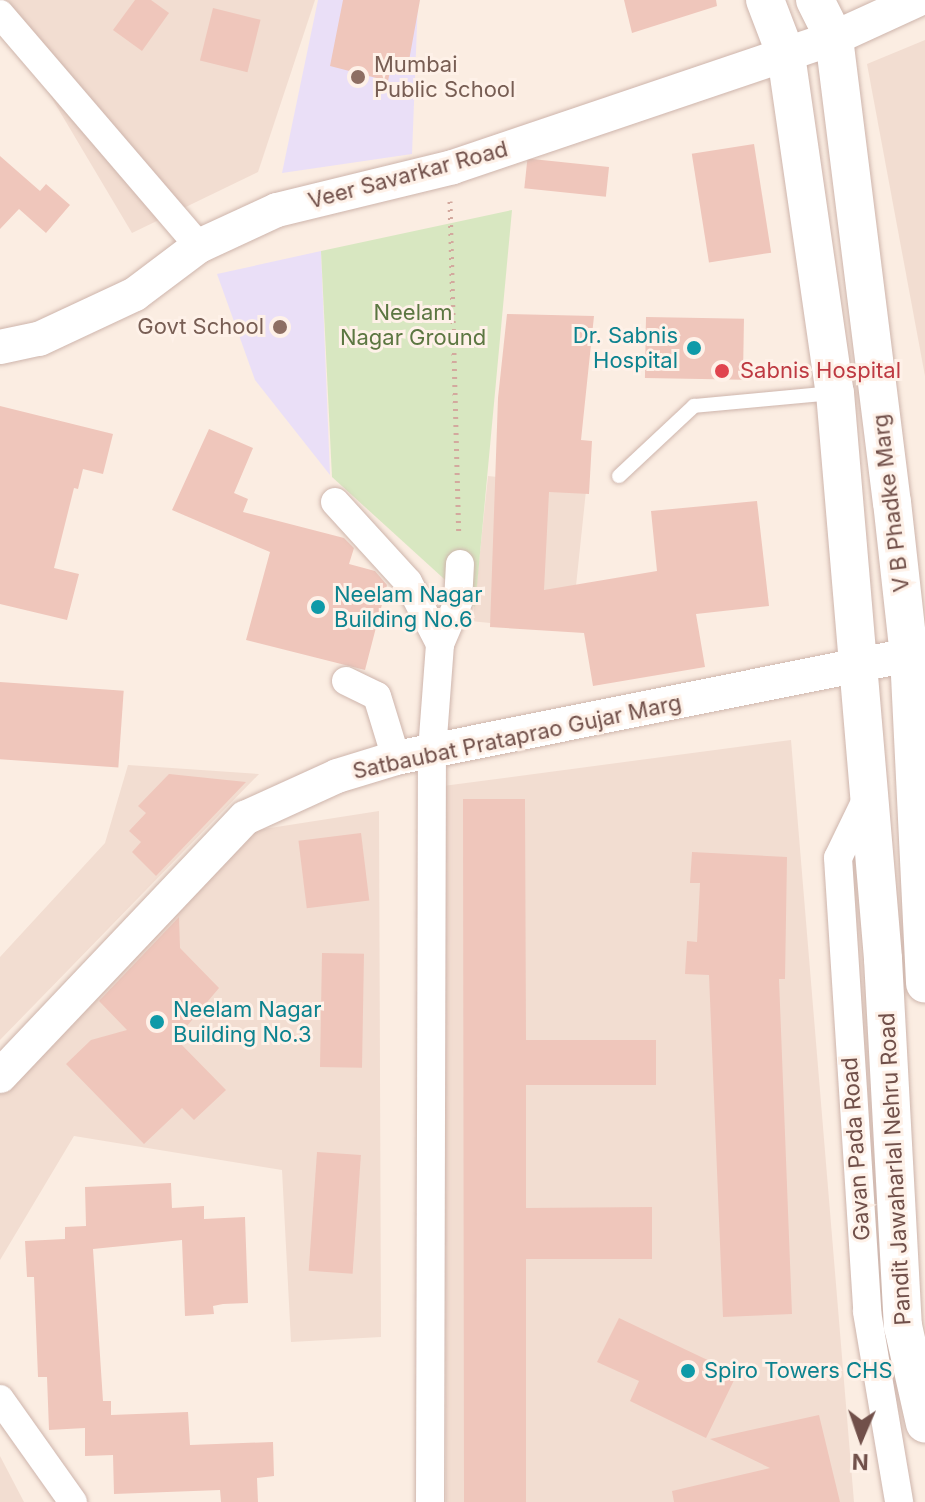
<!DOCTYPE html>
<html>
<head>
<meta charset="utf-8">
<style>
  body { margin:0 }
  #map { position:relative; width:925px; height:1502px; overflow:hidden; background:#fbede2; font-family:Inter,sans-serif }
  div>[style] { position:absolute }
  [style*='--x'] { left:calc(var(--x)*1px); top:calc(var(--y)*1px); width:calc(var(--w)*1px); rotate:calc(var(--a)*1deg) }
  .residential>* { inset:0; background:#f2ddd1; transform-origin:0 0 }
  .education>* { inset:0; background:#eadff7 }
  .green>* { inset:0; background:#d8e7c1 }
  .building>* { inset:0; background:#efc6bb; transform-origin:0 0 }
  .path>* { height:5px; margin-top:-2.5px; transform-origin:0; background:repeating-linear-gradient(90deg,#d3a99e 0 2px,transparent 0 8px) }
  .roads { filter:drop-shadow(0 0 2px #ceb5ac) drop-shadow(0 0 2px #ceb5ac) }
  .service>* { height:14px; margin:-7px; padding:0 7px; transform-origin:7px; border-radius:7px; background:#fff }
  .minor>* { height:28px; margin:-14px; padding:0 14px; transform-origin:14px; border-radius:14px; background:#fff }
  .tertiary>* { height:34px; margin:-17px; padding:0 17px; transform-origin:17px; border-radius:17px; background:#fff }
  .secondary>* { height:38px; margin:-19px; padding:0 19px; transform-origin:19px; border-radius:19px; background:#fff }
  .dots>* { width:22px; height:22px; translate:-50% -50%; box-sizing:border-box; border:4px solid #fef1e8; border-radius:50% }
  span { translate:-50% -50%; white-space:nowrap; text-align:center; line-height:1.15; -webkit-text-stroke:6px #fef1e8; paint-order:stroke }
  .education-label { font-size:22px; color:#785e54 }
  .left { translate:0 -50%; text-align:left }
  .right { translate:-100% -50%; text-align:right }
  .street-label { font-size:22px; color:#71504a }
  .park-label { font-size:22px; color:#5c7742 }
  .culture-label { font-size:22px; color:#0d838f }
  .health-label { font-size:22px; color:#be3a42 }
  .north { position:absolute; left:821px; top:1398px; width:80px; height:80px; -webkit-text-stroke:6px #fef1e8; paint-order:stroke; rotate:182deg; font-size:22px; font-weight:700; line-height:32px; text-align:center; color:#71504a }
  .north::after { content:''; display:block; margin:auto; width:28px; height:36px; background:#71504a; clip-path:polygon(50% 0,100% 100%,50% 72%,0 100%) }
</style>
</head>
<body>
<div id="map">
  <div class="residential">
    <i style="clip-path:polygon(0 0,315px 0,258px 172px,132px 233px,0 11px)"></i>
    <i style="clip-path:polygon(925px 40px,925px 376px,867px 64px)"></i>
    <i style="left:488px;top:476px;width:99px;height:146px;rotate:6deg"></i>
    <i style="clip-path:polygon(791px 740px,854px 1502px,446px 1502px,443px 786px)"></i>
    <i style="clip-path:polygon(128px 765px,259px 774px,0 1040px,0 957px,105px 843px)"></i>
    <i style="clip-path:polygon(379px 811px,381px 1337px,291px 1342px,282px 1170px,74px 1136px,0 1260px,0 1086px,244px 832px)"></i>
    <i style="clip-path:polygon(0 1456px,24px 1502px,0 1502px)"></i>
  </div>
  <div class="education">
    <i style="clip-path:polygon(318px 0,418px 0,412px 154px,282px 173px)"></i>
    <i style="clip-path:polygon(321px 251px,330px 475px,255px 380px,217px 274px)"></i>
  </div>
  <div class="green">
    <i style="clip-path:polygon(512px 210px,475px 607px,332px 477px,321px 251px)"></i>
  </div>
  <div class="building">
    <i style="clip-path:polygon(135px 0,151px 0,169px 13px,142px 51px,113px 30px)"></i>
    <i style="clip-path:polygon(343px 0,420px 0,408px 66px,392px 62px,388px 81px,330px 66px)"></i>
    <i style="clip-path:polygon(624px 0,716px 0,717px 6px,632px 33px)"></i>
    <i style="left:213px;top:8px;width:49px;height:54px;rotate:14deg"></i>
    <i style="left:754px;top:144px;width:110px;height:63px;rotate:81deg"></i>
    <i style="clip-path:polygon(0 156px,40px 191px,46px 184px,70px 205px,46px 233px,19px 209px,0 229px)"></i>
    <i style="left:609px;top:167px;width:30px;height:82px;rotate:96deg"></i>
    <i style="clip-path:polygon(507px 314px,594px 316px,581px 440px,592px 441px,589px 494px,549px 492px,544px 590px,657px 571px,651px 511px,757px 501px,769px 606px,696px 614px,705px 667px,593px 686px,584px 633px,490px 627px,498px 398px)"></i>
    <i style="left:646px;top:317px;width:98px;height:61px;rotate:1deg"></i>
    <i style="clip-path:polygon(0 406px,113px 434px,103px 474px,83px 469px,78px 489px,74px 488px,54px 568px,79px 574px,67px 620px,0 604px)"></i>
    <i style="clip-path:polygon(209px 429px,253px 448px,234px 493px,248px 499px,243px 512px,344px 538px,354px 548px,349px 564px,375px 571px,387px 585px,365px 670px,246px 640px,270px 552px,172px 510px)"></i>
    <i style="left:0;top:682px;width:124px;height:77px;rotate:4deg"></i>
    <i style="clip-path:polygon(169px 774px,246px 782px,156px 876px,132px 852px,141px 842px,129px 831px,146px 813px,138px 806px)"></i>
    <i style="clip-path:polygon(463px 799px,525px 799px,526px 1040px,656px 1040px,656px 1085px,526px 1085px,526px 1208px,652px 1207px,652px 1259px,526px 1259px,526px 1502px,464px 1502px)"></i>
    <i style="left:361px;top:833px;width:68px;height:63px;rotate:83deg"></i>
    <i style="clip-path:polygon(692px 852px,787px 857px,785px 979px,779px 979px,792px 1314px,723px 1317px,709px 975px,685px 974px,687px 941px,697px 942px,700px 883px,690px 883px)"></i>
    <i style="clip-path:polygon(179px 917px,180px 948px,219px 988px,176px 1039px,226px 1090px,194px 1120px,182px 1108px,144px 1144px,66px 1064px,91px 1040px,127px 1030px,99px 1001px)"></i>
    <i style="left:322px;top:953px;width:42px;height:114px;rotate:1deg"></i>
    <i style="left:317px;top:1152px;width:44px;height:119px;rotate:4deg"></i>
    <i style="clip-path:polygon(171px 1183px,172px 1208px,204px 1206px,204px 1219px,245px 1217px,248px 1303px,223px 1304px,213px 1306px,214px 1314px,185px 1316px,182px 1240px,93px 1249px,103px 1401px,111px 1401px,111px 1415px,188px 1412px,190px 1445px,273px 1442px,274px 1476px,257px 1478px,258px 1502px,221px 1502px,220px 1490px,114px 1494px,113px 1455px,85px 1456px,85px 1428px,49px 1430px,47px 1377px,38px 1377px,34px 1277px,27px 1277px,25px 1241px,65px 1239px,65px 1227px,86px 1226px,85px 1187px)"></i>
    <i style="clip-path:polygon(619px 1318px,737px 1374px,706px 1438px,630px 1401px,639px 1381px,597px 1362px)"></i>
    <i style="clip-path:polygon(819px 1415px,840px 1502px,674px 1502px,672px 1491px,770px 1468px,710px 1439px)"></i>
  </div>
  <div class="path">
    <i style="--x:450;--y:201;--w:334;--a:88.5"></i>
  </div>
  <div class="roads">
    <div class="service">
      <i style="--x:619;--y:476;--w:103;--a:-43"></i>
      <i style="--x:694;--y:406;--w:141;--a:-5.3"></i>
    </div>
    <div class="minor">
      <i style="--x:0;--y:14;--w:306;--a:49.4"></i>
      <i style="--x:335;--y:502;--w:108;--a:47.6"></i>
      <i style="--x:408;--y:582;--w:70;--a:62.7"></i>
      <i style="--x:346;--y:681;--w:34;--a:26"></i>
      <i style="--x:377;--y:696;--w:65;--a:73"></i>
      <i style="--x:866;--y:800;--w:64;--a:115.8"></i>
      <i style="--x:838;--y:858;--w:455;--a:86.3"></i>
      <i style="--x:867;--y:1312;--w:193;--a:80.4"></i>
      <i style="--x:0;--y:1399;--w:126;--a:54.7"></i>
      <i style="--x:430;--y:1502;--w:751;--a:-89.85"></i>
      <i style="--x:432;--y:751;--w:107;--a:-85.7"></i>
      <i style="--x:440;--y:644;--w:46;--a:-66.8"></i>
      <i style="--x:458;--y:602;--w:38;--a:-87"></i>
    </div>
    <div class="tertiary">
      <i style="--x:0;--y:347;--w:40;--a:-12"></i>
      <i style="--x:39;--y:339;--w:106;--a:-25.1"></i>
      <i style="--x:135;--y:294;--w:80;--a:-36.9"></i>
      <i style="--x:199;--y:246;--w:86;--a:-24.8"></i>
      <i style="--x:277;--y:210;--w:181;--a:-13.7"></i>
      <i style="--x:453;--y:167;--w:402;--a:-18.7"></i>
      <i style="--x:834;--y:38;--w:91;--a:-24.6"></i>
      <i style="--x:0;--y:1076;--w:356;--a:-46.5"></i>
      <i style="--x:245;--y:818;--w:101;--a:-24.5"></i>
      <i style="--x:337;--y:776;--w:62;--a:-17"></i>
      <i style="--x:396;--y:758;--w:523;--a:-11.35"></i>
    </div>
    <div class="secondary">
      <i style="--x:765;--y:0;--w:59;--a:69.1"></i>
      <i style="--x:786;--y:55;--w:342;--a:81.8"></i>
      <i style="--x:835;--y:393;--w:568;--a:85.15"></i>
      <i style="--x:883;--y:959;--w:368;--a:86.9"></i>
      <i style="--x:903;--y:1326;--w:100;--a:77.3"></i>
      <i style="--x:815;--y:0;--w:42;--a:63.4"></i>
      <i style="--x:834;--y:38;--w:468;--a:82.9"></i>
      <i style="--x:892;--y:502;--w:154;--a:83.7"></i>
      <i style="--x:909;--y:655;--w:329;--a:87.2"></i>
    </div>
  </div>
  <div class="dots">
    <i style="left:358px;top:77px;background:#8d6e63"></i>
    <i style="left:280px;top:327px;background:#8d6e63"></i>
    <i style="left:694px;top:348px;background:#0f9aa8"></i>
    <i style="left:722px;top:371px;background:#e0444e"></i>
    <i style="left:318px;top:607px;background:#0f9aa8"></i>
    <i style="left:157px;top:1022px;background:#0f9aa8"></i>
    <i style="left:688px;top:1371px;background:#0f9aa8"></i>
  </div>
  <div class="education-label">
    <span class="left" style="left:374px;top:77px">Mumbai<br>Public School</span>
    <span class="right" style="left:264px;top:327px">Govt School</span>
  </div>
  <div class="street-label">
    <span style="left:408px;top:175px;rotate:-15deg">Veer Savarkar Road</span>
    <span style="left:891px;top:503px;rotate:-97deg">V B Phadke Marg</span>
    <span style="left:517px;top:737px;rotate:-12deg">Satbaubat Prataprao Gujar Marg</span>
    <span style="left:856px;top:1149px;rotate:-94deg">Gavan Pada Road</span>
    <span style="left:895px;top:1169px;rotate:-93deg">Pandit Jawaharlal Nehru Road</span>
  </div>
  <div class="park-label">
    <span style="left:413px;top:325px">Neelam<br>Nagar Ground</span>
  </div>
  <div class="culture-label">
    <span class="right" style="left:678px;top:348px">Dr. Sabnis<br>Hospital</span>
    <span class="left" style="left:334px;top:607px">Neelam Nagar<br>Building No.6</span>
    <span class="left" style="left:173px;top:1022px">Neelam Nagar<br>Building No.3</span>
    <span class="left" style="left:704px;top:1371px">Spiro Towers CHS</span>
  </div>
  <div class="health-label">
    <span class="left" style="left:740px;top:371px">Sabnis Hospital</span>
  </div>
  <div class="north">N</div>
</div>
</body>
</html>
